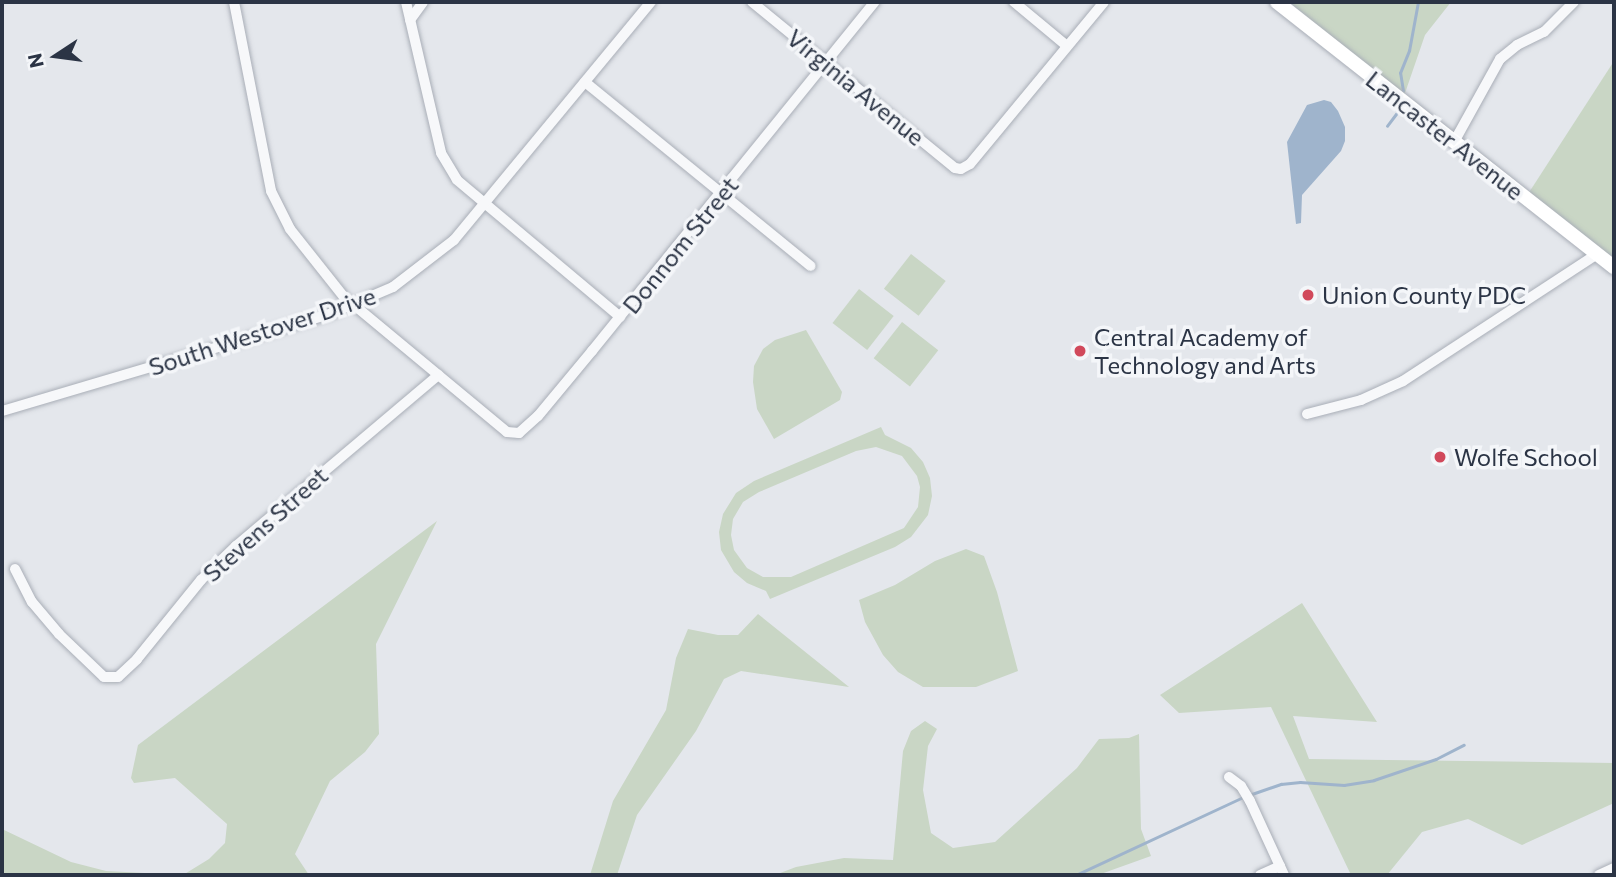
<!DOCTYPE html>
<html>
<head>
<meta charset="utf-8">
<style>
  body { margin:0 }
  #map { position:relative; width:1616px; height:877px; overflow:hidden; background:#e4e7ec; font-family:Commissioner,sans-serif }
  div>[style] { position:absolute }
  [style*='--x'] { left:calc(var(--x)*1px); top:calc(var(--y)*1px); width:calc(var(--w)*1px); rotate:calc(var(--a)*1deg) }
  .green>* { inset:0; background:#c9d6c5; transform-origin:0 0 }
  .water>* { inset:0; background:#9fb4cc }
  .stream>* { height:2.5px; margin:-1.25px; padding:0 1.25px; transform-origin:1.25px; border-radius:1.25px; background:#9fb4cc }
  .roads { filter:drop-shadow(0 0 2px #a9aeb7) drop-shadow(0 0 2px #a9aeb7) }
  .minor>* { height:10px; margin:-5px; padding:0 5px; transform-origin:5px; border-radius:5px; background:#f7f8fa }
  .secondary>* { height:14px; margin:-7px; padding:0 7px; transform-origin:7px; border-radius:7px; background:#fff }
  .dots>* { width:19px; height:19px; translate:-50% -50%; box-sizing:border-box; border:4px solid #f4f6f9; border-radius:50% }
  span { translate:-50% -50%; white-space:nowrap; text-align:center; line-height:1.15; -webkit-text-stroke:7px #f4f6f9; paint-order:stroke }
  .street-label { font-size:24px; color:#2b3445 }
  .poi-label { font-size:24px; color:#2b3445 }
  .left { translate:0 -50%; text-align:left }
  .frame { position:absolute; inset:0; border:4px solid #2b3445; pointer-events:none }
  .north { position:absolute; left:21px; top:21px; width:70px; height:70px; -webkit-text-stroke:5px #f4f6f9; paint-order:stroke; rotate:257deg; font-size:19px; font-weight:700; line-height:28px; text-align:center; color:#2b3445 }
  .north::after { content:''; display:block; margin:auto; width:24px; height:32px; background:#2b3445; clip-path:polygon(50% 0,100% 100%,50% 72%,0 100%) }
</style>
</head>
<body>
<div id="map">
  <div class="green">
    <i style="clip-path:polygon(1289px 2px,1451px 2px,1425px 35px,1404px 96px)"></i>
    <i style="clip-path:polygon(1614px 61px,1614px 262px,1528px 194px)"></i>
    <i style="left:911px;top:254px;width:44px;height:44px;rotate:38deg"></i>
    <i style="left:859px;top:289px;width:44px;height:43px;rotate:38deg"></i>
    <i style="left:902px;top:322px;width:46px;height:46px;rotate:38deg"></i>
    <i style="clip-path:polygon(806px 330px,842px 392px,840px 400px,774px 439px,757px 409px,753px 382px,754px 366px,763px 349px,775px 340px)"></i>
    <i style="clip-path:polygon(evenodd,881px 427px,885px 435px,911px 448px,923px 462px,930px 478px,932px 496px,928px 515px,911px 537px,895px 547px,770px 599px,766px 591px,747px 583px,734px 572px,721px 550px,719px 532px,723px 514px,736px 493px,754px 481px,881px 427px,876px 447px,902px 456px,917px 476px,920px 487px,918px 507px,904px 528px,791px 577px,763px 577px,747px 568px,734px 550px,731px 535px,733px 519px,743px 502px,759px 492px,856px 451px,876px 447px)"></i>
    <i style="clip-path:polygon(437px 521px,376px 644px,379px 734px,365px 752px,330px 781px,295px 854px,309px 875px,2px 875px,2px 829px,71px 862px,106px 871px,183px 875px,209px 859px,225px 843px,227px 824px,175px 778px,134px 783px,131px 778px,138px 745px)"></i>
    <i style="clip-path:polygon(966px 549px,984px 556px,997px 592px,1018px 671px,976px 687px,923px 687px,898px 672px,883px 655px,865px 622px,859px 600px,895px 585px,935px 561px)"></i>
    <i style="clip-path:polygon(1302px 603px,1377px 722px,1293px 716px,1309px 759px,1614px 763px,1614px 803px,1522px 845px,1468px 819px,1422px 832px,1387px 875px,1351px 875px,1271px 707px,1179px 713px,1160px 695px)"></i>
    <i style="clip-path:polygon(758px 614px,849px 687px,741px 671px,724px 679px,696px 731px,637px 815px,617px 875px,590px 875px,613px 801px,666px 710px,676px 658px,688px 629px,718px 635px,738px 635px)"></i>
    <i style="clip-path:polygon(925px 721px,937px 729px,928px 746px,923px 790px,931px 833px,953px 848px,995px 842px,1077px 768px,1099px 739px,1129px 738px,1139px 734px,1141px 829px,1151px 856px,1098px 875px,775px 875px,796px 867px,844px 858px,893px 860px,903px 751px,911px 731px)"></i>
  </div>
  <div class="water">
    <i style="clip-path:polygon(1324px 100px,1331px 102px,1338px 111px,1345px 127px,1345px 141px,1341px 151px,1302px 195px,1301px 223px,1296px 224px,1287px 142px,1307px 105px)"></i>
  </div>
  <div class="stream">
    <i style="--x:1403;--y:91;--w:18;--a:-99"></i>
    <i style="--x:1400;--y:73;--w:24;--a:-68"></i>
    <i style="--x:1409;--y:51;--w:50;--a:-79.6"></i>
    <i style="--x:1387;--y:126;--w:15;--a:-53"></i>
    <i style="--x:1249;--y:795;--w:34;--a:-19"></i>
    <i style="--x:1281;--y:784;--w:19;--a:-6"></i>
    <i style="--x:1300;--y:782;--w:44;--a:3.9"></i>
    <i style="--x:1344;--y:785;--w:30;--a:-9"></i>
    <i style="--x:1374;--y:780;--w:65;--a:-18.7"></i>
    <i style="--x:1436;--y:759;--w:31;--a:-27"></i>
    <i style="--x:1076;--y:875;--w:184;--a:-25"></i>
  </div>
  <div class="roads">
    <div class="minor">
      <i style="--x:234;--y:2;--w:193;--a:78.9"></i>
      <i style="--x:271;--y:191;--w:42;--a:63.4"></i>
      <i style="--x:290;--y:229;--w:98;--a:51.6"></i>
      <i style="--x:406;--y:2;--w:155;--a:76.9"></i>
      <i style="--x:441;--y:153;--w:31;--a:59"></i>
      <i style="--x:457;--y:180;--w:213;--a:40"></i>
      <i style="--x:752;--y:2;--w:262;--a:39.3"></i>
      <i style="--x:955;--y:168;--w:6;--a:9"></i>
      <i style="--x:961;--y:169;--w:10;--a:-29"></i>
      <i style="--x:970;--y:164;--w:210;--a:-50.4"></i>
      <i style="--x:1014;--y:2;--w:69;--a:39.7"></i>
      <i style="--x:410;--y:20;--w:22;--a:-54"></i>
      <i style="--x:585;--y:82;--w:291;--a:39.2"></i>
      <i style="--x:1454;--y:142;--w:95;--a:-61"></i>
      <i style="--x:1500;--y:59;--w:22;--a:-39"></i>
      <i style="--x:1517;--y:45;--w:30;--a:-26"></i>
      <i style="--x:1544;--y:32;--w:42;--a:-45"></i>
      <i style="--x:354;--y:305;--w:199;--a:39.7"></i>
      <i style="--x:507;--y:432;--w:12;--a:5"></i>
      <i style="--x:519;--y:433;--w:25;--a:-42"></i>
      <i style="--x:538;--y:416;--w:85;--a:-50.3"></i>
      <i style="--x:592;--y:351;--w:449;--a:-51"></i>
      <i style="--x:2;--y:411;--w:344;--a:-16.5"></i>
      <i style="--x:332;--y:313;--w:66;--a:-23.1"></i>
      <i style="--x:393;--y:287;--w:77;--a:-37.6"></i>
      <i style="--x:454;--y:240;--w:309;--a:-50.4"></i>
      <i style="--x:1307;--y:414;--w:56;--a:-14.5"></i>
      <i style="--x:1361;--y:400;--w:46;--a:-24.3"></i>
      <i style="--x:1403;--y:381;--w:232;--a:-33.2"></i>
      <i style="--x:15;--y:569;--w:37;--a:63"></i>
      <i style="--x:32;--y:602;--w:42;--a:49.8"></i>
      <i style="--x:59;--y:634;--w:62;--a:43.7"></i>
      <i style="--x:104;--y:677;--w:14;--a:0"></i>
      <i style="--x:118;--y:677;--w:26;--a:-43"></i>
      <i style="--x:137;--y:659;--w:102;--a:-51"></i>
      <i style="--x:201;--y:580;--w:49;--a:-44.2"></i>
      <i style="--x:236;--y:546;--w:265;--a:-40.2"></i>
      <i style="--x:1229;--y:777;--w:15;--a:37"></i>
      <i style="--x:1241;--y:786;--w:17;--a:59"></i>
      <i style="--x:1250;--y:801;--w:81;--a:65.3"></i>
      <i style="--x:1260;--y:875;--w:22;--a:-24"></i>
      <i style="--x:1599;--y:875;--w:17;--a:-25"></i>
    </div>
    <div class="secondary">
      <i style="--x:1277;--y:2;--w:429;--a:38.2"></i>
    </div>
  </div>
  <div class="dots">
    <i style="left:1308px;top:295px;background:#d1495b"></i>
    <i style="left:1080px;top:351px;background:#d1495b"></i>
    <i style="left:1440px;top:457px;background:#d1495b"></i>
  </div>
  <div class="street-label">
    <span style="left:856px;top:87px;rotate:39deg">Virginia Avenue</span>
    <span style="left:1445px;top:135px;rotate:38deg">Lancaster Avenue</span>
    <span style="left:680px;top:245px;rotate:-51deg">Donnom Street</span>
    <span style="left:262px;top:331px;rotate:-18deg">South Westover Drive</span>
    <span style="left:265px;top:524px;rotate:-42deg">Stevens Street</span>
  </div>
  <div class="poi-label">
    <span class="left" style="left:1322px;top:295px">Union County PDC</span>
    <span class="left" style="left:1094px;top:351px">Central Academy of<br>Technology and Arts</span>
    <span class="left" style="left:1454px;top:457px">Wolfe School</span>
  </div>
  <div class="frame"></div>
  <div class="north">N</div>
</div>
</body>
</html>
